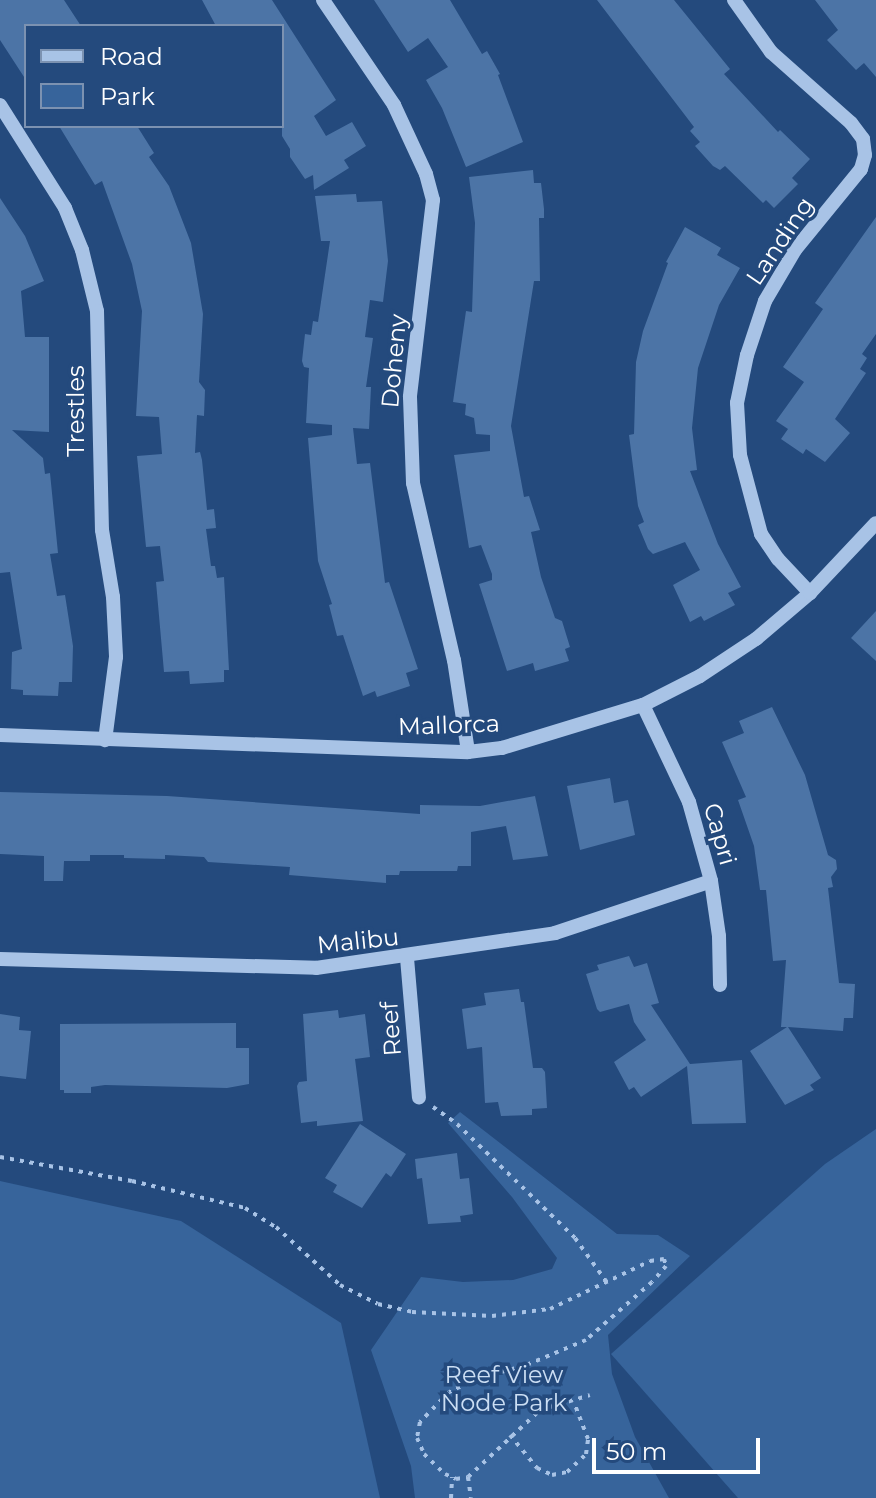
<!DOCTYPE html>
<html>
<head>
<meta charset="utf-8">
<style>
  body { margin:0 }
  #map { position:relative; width:876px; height:1498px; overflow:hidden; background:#244a7d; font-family:Montserrat,sans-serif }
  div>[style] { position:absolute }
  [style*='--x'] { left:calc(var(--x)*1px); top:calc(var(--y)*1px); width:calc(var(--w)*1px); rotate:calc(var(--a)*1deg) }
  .green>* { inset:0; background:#37649b }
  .building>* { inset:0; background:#4c74a6 }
  .path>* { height:4px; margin-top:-2px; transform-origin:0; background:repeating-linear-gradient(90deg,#a8c3e6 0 4px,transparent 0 10px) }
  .minor>* { height:14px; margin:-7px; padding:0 7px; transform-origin:7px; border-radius:7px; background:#a8c3e6 }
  span { translate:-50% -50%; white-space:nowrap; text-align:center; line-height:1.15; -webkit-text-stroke:7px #244a7d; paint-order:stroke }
  .street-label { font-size:24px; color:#fff }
  .park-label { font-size:24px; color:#cbdef4 }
  .legend { position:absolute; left:24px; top:24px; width:260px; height:104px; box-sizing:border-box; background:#244a7d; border:2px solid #7c92b1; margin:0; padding:10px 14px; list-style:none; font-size:24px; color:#fff }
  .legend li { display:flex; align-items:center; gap:16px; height:40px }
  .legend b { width:40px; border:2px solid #7c92b1 }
  .scale { position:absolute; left:592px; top:1438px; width:168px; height:36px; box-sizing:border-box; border:4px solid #fff; border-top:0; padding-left:10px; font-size:24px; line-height:28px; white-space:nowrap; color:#fff; -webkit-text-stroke:6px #244a7d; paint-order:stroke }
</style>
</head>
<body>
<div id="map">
  <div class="green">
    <i style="clip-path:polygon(460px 1112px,617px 1234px,658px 1235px,690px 1256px,608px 1335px,612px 1374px,635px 1437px,669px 1498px,415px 1498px,411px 1466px,371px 1350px,421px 1277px,463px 1282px,513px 1280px,552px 1269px,557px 1258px,512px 1197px,448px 1123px)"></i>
    <i style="clip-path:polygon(876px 1129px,876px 1498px,738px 1498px,611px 1354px,825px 1164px)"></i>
    <i style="clip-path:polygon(0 1181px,181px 1221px,341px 1323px,380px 1498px,0 1498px)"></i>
  </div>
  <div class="building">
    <i style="clip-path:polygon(0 0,64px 0,81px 26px,26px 26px,26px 80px,0 40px)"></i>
    <i style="clip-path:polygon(202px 0,272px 0,336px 100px,314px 116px,326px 136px,352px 122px,366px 146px,344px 160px,349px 168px,314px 190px,313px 175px,305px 179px,290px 157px,290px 149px,282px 136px,282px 26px,216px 26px)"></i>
    <i style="clip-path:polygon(374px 0,450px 0,482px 54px,487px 51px,500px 74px,498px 75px,523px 142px,466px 167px,442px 108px,426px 80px,448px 67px,428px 38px,408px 52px)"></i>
    <i style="clip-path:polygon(597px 0,674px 0,730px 69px,724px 74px,778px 132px,780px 130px,810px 159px,792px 178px,798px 184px,774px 208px,766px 200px,763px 203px,725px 166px,720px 170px,713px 166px,695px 146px,700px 142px,690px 131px,694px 127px)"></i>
    <i style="clip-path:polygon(815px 0,876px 0,876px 77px,864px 63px,856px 70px,827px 40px,838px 30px)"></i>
    <i style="clip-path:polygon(59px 126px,137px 126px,154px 153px,149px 157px,169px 186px,191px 243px,203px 314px,199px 382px,205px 390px,204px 416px,197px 415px,195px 453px,200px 452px,202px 460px,207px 510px,214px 509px,216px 528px,206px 529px,211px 566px,215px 566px,217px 578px,224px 577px,229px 670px,224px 670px,224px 682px,190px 684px,189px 671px,164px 672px,156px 582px,164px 581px,160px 546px,146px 547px,137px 456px,162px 454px,159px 417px,136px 416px,142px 311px,132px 264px,102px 181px,95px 185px)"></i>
    <i style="clip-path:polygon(533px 170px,534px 183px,541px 183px,544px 209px,544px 218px,539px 218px,540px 281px,534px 281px,511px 426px,524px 497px,529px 496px,540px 530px,531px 532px,541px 577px,555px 618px,562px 621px,570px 647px,565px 649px,569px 661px,535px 671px,533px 663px,507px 671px,479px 584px,492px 580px,492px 574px,481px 545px,469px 548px,454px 455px,490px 451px,490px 435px,476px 434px,474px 418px,465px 415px,466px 404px,453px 402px,466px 311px,472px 312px,475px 223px,469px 177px)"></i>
    <i style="clip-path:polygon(356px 194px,357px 202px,382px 201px,388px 261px,383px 302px,370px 300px,365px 337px,373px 338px,366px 387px,371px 387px,369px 429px,353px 428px,357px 464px,370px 463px,385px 583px,389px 582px,418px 669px,406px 673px,410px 686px,377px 697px,375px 691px,363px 696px,343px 635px,337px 636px,329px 605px,332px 604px,318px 561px,308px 438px,332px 435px,332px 425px,306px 423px,309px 368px,304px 367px,302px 361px,305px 334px,311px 335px,313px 321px,318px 322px,330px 241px,321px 241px,315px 196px)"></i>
    <i style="clip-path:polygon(0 198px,25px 236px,44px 281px,21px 291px,25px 337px,49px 337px,49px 432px,12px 430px,43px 458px,45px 474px,50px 473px,58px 553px,50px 554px,57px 596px,65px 595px,73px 646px,72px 682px,59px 682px,58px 696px,23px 695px,23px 690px,11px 689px,12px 652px,22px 649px,10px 572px,0 573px)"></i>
    <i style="clip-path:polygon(876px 217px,876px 334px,862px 354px,867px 358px,860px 369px,866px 373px,835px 419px,850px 433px,825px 462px,806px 449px,803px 454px,781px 439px,788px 429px,776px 421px,804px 382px,783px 367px,823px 309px,815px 303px)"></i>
    <i style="clip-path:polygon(685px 227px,721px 248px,717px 255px,740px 268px,719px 305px,698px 368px,692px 428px,697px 470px,690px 471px,718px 544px,741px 587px,728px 593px,735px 605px,704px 621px,701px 616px,690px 622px,673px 585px,700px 570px,685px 542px,653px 554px,648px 549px,638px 525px,644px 522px,638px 506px,629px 435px,634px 434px,636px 362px,643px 331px,668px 263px,666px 262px)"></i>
    <i style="clip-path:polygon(876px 611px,876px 661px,851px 638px)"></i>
    <i style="clip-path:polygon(772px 707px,805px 775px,828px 855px,836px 860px,837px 869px,831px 877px,833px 887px,828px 888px,839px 983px,855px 984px,853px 1018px,844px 1018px,843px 1031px,788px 1027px,821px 1078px,810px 1085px,814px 1090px,785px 1105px,750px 1051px,787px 1027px,781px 1027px,786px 960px,773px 961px,766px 890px,760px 890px,754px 846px,738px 800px,746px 797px,722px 742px,744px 733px,739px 721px)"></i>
    <i style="clip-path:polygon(610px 778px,614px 803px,628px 800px,635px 835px,580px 850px,567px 786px)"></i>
    <i style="clip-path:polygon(0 792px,167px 796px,420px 814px,420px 805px,480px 806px,535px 796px,548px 856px,513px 860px,506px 826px,471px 832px,471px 866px,458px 866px,457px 871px,400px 871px,399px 875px,386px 875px,386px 883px,289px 875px,290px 867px,208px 862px,204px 857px,165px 855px,165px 859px,124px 858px,124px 855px,90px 855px,90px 861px,64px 861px,63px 881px,44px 881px,44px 856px,0 854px)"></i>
    <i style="clip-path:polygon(629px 956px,634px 967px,647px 963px,659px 1003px,651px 1005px,690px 1064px,742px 1060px,746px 1123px,692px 1124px,687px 1066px,641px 1097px,634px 1087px,629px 1090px,614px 1062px,646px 1040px,634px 1022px,629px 1004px,600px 1012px,597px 1009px,586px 974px,599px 970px,597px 965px)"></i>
    <i style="clip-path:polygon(519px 989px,521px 1002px,524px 1002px,533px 1068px,542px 1068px,545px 1072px,547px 1108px,532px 1109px,532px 1115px,501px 1116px,498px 1102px,485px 1103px,482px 1047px,467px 1049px,462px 1009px,486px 1005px,484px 993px)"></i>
    <i style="clip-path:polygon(338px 1010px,339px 1018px,365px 1014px,370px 1057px,355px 1059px,363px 1121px,317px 1126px,317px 1121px,301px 1123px,297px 1086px,299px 1082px,307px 1081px,303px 1014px)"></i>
    <i style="clip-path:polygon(0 1014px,20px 1017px,19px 1030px,31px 1031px,26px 1079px,0 1076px)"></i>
    <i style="clip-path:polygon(236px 1023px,236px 1048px,249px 1048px,249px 1084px,227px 1088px,105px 1085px,91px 1087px,91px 1093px,64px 1093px,64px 1090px,60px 1090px,60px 1024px)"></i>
    <i style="clip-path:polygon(360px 1124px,406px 1154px,391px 1177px,386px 1173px,362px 1208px,333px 1192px,337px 1185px,325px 1178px)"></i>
    <i style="clip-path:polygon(457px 1153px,460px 1179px,469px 1178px,473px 1214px,460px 1216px,461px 1222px,428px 1224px,422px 1178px,417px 1179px,415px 1159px)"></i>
  </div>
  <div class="path">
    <i style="--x:433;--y:1107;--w:29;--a:35"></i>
    <i style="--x:457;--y:1124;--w:164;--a:44"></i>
    <i style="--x:575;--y:1238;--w:57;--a:54.3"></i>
    <i style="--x:0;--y:1157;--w:134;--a:10.3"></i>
    <i style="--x:132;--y:1181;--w:116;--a:13.4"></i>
    <i style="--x:245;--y:1208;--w:36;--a:32"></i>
    <i style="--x:276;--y:1227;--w:86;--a:42.2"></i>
    <i style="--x:340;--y:1285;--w:42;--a:26.6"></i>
    <i style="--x:378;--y:1304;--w:35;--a:13"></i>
    <i style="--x:412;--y:1312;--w:80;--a:2.9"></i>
    <i style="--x:492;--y:1316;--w:58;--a:-6.9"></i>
    <i style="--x:550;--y:1309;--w:111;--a:-25.6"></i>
    <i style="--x:650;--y:1261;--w:14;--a:-8"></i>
    <i style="--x:664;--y:1259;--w:7;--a:74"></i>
    <i style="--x:666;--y:1266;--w:21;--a:131"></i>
    <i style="--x:652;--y:1282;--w:88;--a:138.7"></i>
    <i style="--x:586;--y:1340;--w:67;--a:157.2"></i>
    <i style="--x:524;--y:1366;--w:48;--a:165.4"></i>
    <i style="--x:478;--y:1378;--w:32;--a:154"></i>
    <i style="--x:449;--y:1392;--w:42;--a:134"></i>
    <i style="--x:420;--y:1422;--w:16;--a:101"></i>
    <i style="--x:417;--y:1438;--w:17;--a:66"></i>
    <i style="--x:424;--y:1454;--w:29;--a:44"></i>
    <i style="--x:445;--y:1474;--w:12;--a:24"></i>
    <i style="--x:456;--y:1479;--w:12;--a:-9"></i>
    <i style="--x:468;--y:1477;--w:98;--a:-42.9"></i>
    <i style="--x:540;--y:1410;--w:52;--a:-16.7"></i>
    <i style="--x:510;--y:1435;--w:43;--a:50.7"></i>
    <i style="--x:537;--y:1468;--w:17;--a:25"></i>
    <i style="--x:552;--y:1475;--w:15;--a:-11"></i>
    <i style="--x:567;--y:1472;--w:26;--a:-43"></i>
    <i style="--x:586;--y:1454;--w:15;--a:-82"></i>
    <i style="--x:588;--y:1439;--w:40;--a:-111"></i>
    <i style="--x:468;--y:1477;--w:21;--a:82"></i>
    <i style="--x:451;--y:1498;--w:21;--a:-87"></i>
  </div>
  <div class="minor">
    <i style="--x:323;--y:0;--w:127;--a:55.9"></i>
    <i style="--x:394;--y:105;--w:76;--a:65.1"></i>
    <i style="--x:426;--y:174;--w:27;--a:75"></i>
    <i style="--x:433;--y:200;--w:198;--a:96.7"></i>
    <i style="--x:410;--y:397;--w:86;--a:88"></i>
    <i style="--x:413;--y:483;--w:182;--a:77"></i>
    <i style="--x:454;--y:660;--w:93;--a:81.3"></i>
    <i style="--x:734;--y:0;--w:64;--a:54.6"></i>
    <i style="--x:771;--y:52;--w:107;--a:41.6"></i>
    <i style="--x:851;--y:123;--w:20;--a:53"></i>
    <i style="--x:863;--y:139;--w:16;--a:83"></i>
    <i style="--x:865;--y:155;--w:15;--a:106"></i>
    <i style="--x:861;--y:169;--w:104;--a:129.2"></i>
    <i style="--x:795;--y:250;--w:59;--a:120.5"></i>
    <i style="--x:765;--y:301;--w:57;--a:108.4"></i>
    <i style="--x:747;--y:355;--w:49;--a:101.8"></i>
    <i style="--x:737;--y:403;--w:52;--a:86.7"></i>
    <i style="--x:740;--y:455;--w:82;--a:75.1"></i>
    <i style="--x:761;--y:534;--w:30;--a:56"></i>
    <i style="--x:778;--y:559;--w:47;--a:46.7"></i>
    <i style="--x:0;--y:105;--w:122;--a:57.7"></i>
    <i style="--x:65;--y:208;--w:45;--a:68"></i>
    <i style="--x:82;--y:250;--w:63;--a:76.2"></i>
    <i style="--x:97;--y:311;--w:219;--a:88.7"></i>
    <i style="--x:102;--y:530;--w:68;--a:80.7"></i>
    <i style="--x:113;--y:597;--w:60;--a:87.1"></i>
    <i style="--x:116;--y:657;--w:84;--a:97.5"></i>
    <i style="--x:643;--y:705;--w:107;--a:64.6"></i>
    <i style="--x:689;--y:802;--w:82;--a:74.4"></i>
    <i style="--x:711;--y:881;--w:56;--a:81.7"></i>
    <i style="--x:719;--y:936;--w:49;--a:88.8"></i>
    <i style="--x:0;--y:735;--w:468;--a:2.1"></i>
    <i style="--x:468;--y:752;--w:34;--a:-7"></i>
    <i style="--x:502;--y:748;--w:147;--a:-17"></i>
    <i style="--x:643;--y:705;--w:64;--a:-27"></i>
    <i style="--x:700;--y:676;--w:67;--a:-33.5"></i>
    <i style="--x:756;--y:639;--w:71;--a:-40.4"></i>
    <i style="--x:810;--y:593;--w:96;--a:-46.7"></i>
    <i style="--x:407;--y:958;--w:140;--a:85.1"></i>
    <i style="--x:0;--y:959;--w:316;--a:1.6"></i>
    <i style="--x:316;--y:968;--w:242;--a:-8.3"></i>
    <i style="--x:555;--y:933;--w:164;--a:-18.4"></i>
  </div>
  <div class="street-label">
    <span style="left:780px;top:241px;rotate:-56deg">Landing</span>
    <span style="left:394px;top:361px;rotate:-85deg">Doheny</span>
    <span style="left:76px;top:411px;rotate:-90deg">Trestles</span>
    <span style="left:449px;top:725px;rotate:-2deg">Mallorca</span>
    <span style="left:720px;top:834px;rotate:74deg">Capri</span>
    <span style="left:358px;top:941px;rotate:-6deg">Malibu</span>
    <span style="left:391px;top:1029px;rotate:-94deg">Reef</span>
  </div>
  <div class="park-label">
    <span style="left:504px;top:1389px">Reef View<br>Node Park</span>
  </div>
  <ul class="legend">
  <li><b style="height:10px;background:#a8c3e6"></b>Road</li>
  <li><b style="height:22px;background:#37649b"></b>Park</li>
  </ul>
  <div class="scale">50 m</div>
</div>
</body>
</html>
